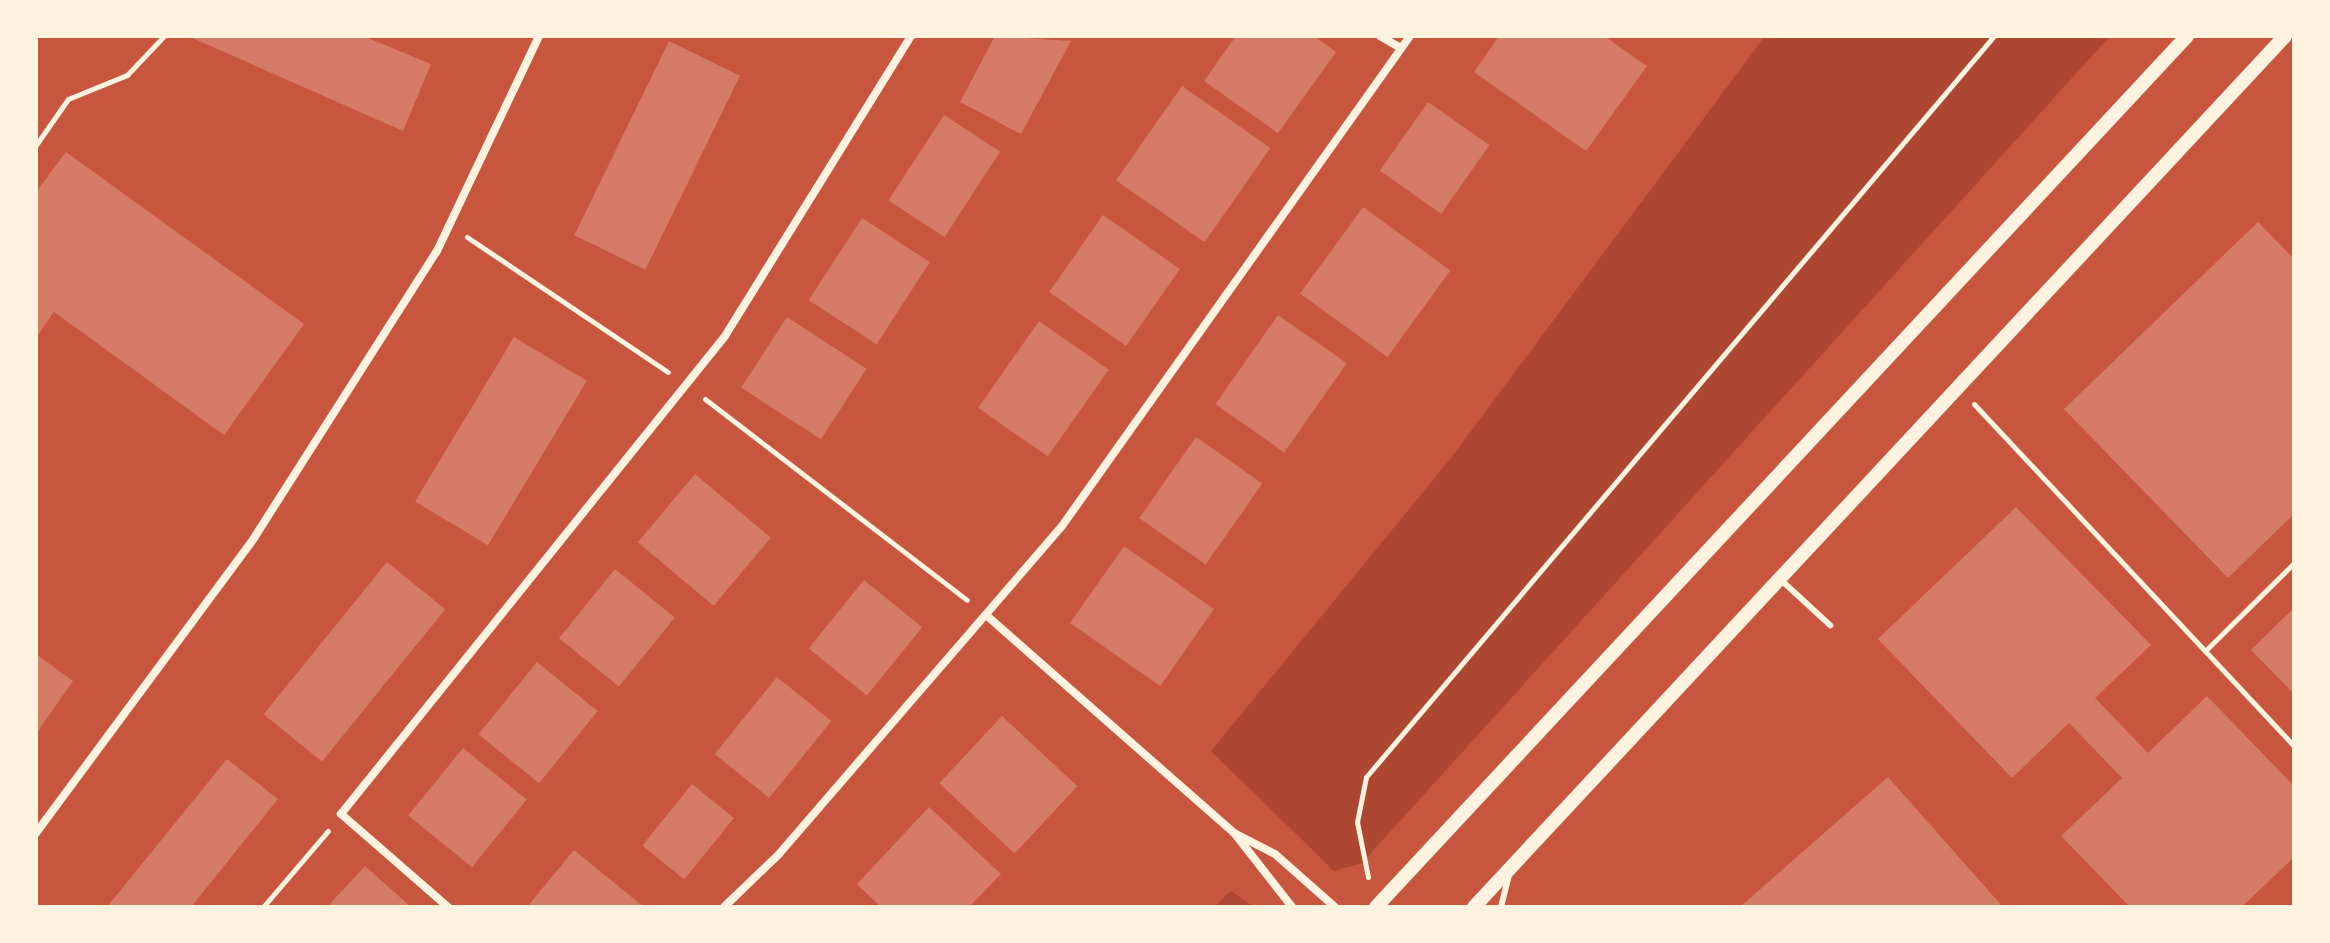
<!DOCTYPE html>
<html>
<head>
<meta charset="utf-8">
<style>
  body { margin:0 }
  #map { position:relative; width:2330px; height:943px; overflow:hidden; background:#c8553d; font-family:"Titillium Web",sans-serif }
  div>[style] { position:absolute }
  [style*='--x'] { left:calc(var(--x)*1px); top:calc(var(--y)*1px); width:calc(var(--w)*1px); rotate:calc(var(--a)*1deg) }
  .green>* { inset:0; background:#ae4732 }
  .building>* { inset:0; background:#d67c66; transform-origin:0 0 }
  .path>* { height:5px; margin:-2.5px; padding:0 2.5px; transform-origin:2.5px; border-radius:2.5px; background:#fff3e0 }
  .service>* { height:6px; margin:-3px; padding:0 3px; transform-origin:3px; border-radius:3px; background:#fff3e0 }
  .minor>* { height:8px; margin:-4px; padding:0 4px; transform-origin:4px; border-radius:4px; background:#fff3e0 }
  .tertiary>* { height:14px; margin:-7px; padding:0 7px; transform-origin:7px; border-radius:7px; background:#fff3e0 }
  span { translate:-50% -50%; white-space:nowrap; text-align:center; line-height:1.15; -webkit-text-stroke:7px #fff3e0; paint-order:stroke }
  .frame { position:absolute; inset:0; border:38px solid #fff3e0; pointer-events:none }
</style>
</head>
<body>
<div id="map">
  <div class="green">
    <i style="clip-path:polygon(1765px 36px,2110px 36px,1362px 863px,1334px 871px,1211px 751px,1451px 458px)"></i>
    <i style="clip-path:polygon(1231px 891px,1254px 907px,1214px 907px)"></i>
  </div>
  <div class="building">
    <i style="clip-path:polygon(188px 36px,363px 36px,431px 64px,403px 131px)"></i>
    <i style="clip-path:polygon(995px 36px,1071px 41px,1021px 134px,960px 102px)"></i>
    <i style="clip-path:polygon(1236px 36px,1314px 36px,1336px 52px,1278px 133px,1204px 81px)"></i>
    <i style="clip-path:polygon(1499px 36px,1604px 36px,1647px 66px,1586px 151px,1474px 72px)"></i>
    <i style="left:669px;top:41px;width:79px;height:216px;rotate:26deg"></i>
    <i style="left:1182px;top:86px;width:108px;height:115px;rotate:35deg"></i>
    <i style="left:1428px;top:102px;width:75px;height:84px;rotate:35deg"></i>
    <i style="left:944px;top:115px;width:67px;height:102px;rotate:33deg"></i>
    <i style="clip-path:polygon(66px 152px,304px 324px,224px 435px,54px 312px,36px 338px,36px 192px)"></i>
    <i style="left:1363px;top:207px;width:108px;height:107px;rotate:36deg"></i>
    <i style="left:1103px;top:215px;width:94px;height:94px;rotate:35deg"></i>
    <i style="left:862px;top:218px;width:81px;height:98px;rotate:33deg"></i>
    <i style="clip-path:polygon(2258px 222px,2294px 259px,2294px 514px,2228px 578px,2064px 409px)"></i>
    <i style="left:1278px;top:315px;width:84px;height:109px;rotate:35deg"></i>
    <i style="left:787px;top:317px;width:95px;height:84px;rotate:33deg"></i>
    <i style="left:1039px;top:321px;width:85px;height:106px;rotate:35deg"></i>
    <i style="left:514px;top:337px;width:85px;height:192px;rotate:31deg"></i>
    <i style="left:1196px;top:437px;width:81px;height:99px;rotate:35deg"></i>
    <i style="left:695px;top:474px;width:99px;height:89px;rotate:40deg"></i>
    <i style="clip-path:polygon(2016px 507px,2151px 645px,2095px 698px,2148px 753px,2207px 696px,2294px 786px,2294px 857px,2242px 907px,2130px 907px,2061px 836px,2122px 778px,2069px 723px,2012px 778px,1878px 639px)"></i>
    <i style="left:1124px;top:546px;width:110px;height:94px;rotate:35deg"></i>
    <i style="left:387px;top:562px;width:75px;height:196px;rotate:39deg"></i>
    <i style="left:615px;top:569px;width:77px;height:89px;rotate:39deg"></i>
    <i style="left:864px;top:580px;width:75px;height:88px;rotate:39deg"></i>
    <i style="clip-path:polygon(2294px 608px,2294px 694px,2251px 650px)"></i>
    <i style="clip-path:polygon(36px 654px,73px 681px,36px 734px)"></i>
    <i style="left:537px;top:662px;width:78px;height:93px;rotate:39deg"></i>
    <i style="left:777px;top:677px;width:70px;height:99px;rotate:39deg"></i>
    <i style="left:1002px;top:716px;width:103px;height:92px;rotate:43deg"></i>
    <i style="left:463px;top:748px;width:82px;height:87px;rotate:39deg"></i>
    <i style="clip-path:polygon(227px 759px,278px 799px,191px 907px,107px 907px)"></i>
    <i style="clip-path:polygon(1888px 777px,2003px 907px,1740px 907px)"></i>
    <i style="left:692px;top:784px;width:54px;height:79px;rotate:39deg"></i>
    <i style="clip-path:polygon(929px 807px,1001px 874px,969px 907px,881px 907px,857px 884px)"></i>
    <i style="clip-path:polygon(574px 850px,644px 907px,527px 907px)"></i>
    <i style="clip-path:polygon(365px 866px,411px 907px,327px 907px)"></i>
  </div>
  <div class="path">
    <i style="--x:36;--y:145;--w:56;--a:-55.2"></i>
    <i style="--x:68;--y:99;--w:64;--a:-22.1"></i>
    <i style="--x:127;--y:75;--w:54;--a:-46.5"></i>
    <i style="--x:467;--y:237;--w:242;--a:33.9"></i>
    <i style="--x:705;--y:399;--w:330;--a:37.5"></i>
    <i style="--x:1974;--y:404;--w:468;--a:46.9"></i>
    <i style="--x:2205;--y:651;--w:125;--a:-44.7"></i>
    <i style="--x:1368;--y:877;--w:56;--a:-101.3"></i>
    <i style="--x:1357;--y:822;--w:46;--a:-78.7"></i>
    <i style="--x:1366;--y:777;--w:971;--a:-49.72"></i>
    <i style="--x:263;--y:907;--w:100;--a:-49.5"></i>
  </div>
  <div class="service">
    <i style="--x:1781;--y:580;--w:67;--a:42.6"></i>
    <i style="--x:1501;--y:907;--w:32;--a:-76"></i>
  </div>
  <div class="minor">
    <i style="--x:1380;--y:36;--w:24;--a:30"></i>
    <i style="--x:986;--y:615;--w:330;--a:41.3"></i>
    <i style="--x:1234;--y:833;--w:46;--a:27.1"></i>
    <i style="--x:1275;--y:854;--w:80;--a:41.5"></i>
    <i style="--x:36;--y:833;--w:367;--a:-53.5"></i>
    <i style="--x:254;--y:538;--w:340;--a:-57.5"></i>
    <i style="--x:437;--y:251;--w:238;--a:-64.6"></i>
    <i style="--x:1235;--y:834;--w:93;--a:52"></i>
    <i style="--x:448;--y:907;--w:142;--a:-139"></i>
    <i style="--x:341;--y:814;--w:613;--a:-51.22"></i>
    <i style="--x:725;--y:336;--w:353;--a:-58.2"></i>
    <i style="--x:724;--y:907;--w:76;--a:-43.9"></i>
    <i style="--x:779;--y:854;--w:433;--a:-49.2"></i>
    <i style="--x:1062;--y:526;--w:601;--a:-54.62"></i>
  </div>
  <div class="tertiary">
    <i style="--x:1376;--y:907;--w:1190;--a:-47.04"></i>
    <i style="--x:1474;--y:907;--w:1190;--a:-47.04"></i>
  </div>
  <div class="frame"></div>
</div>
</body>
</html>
